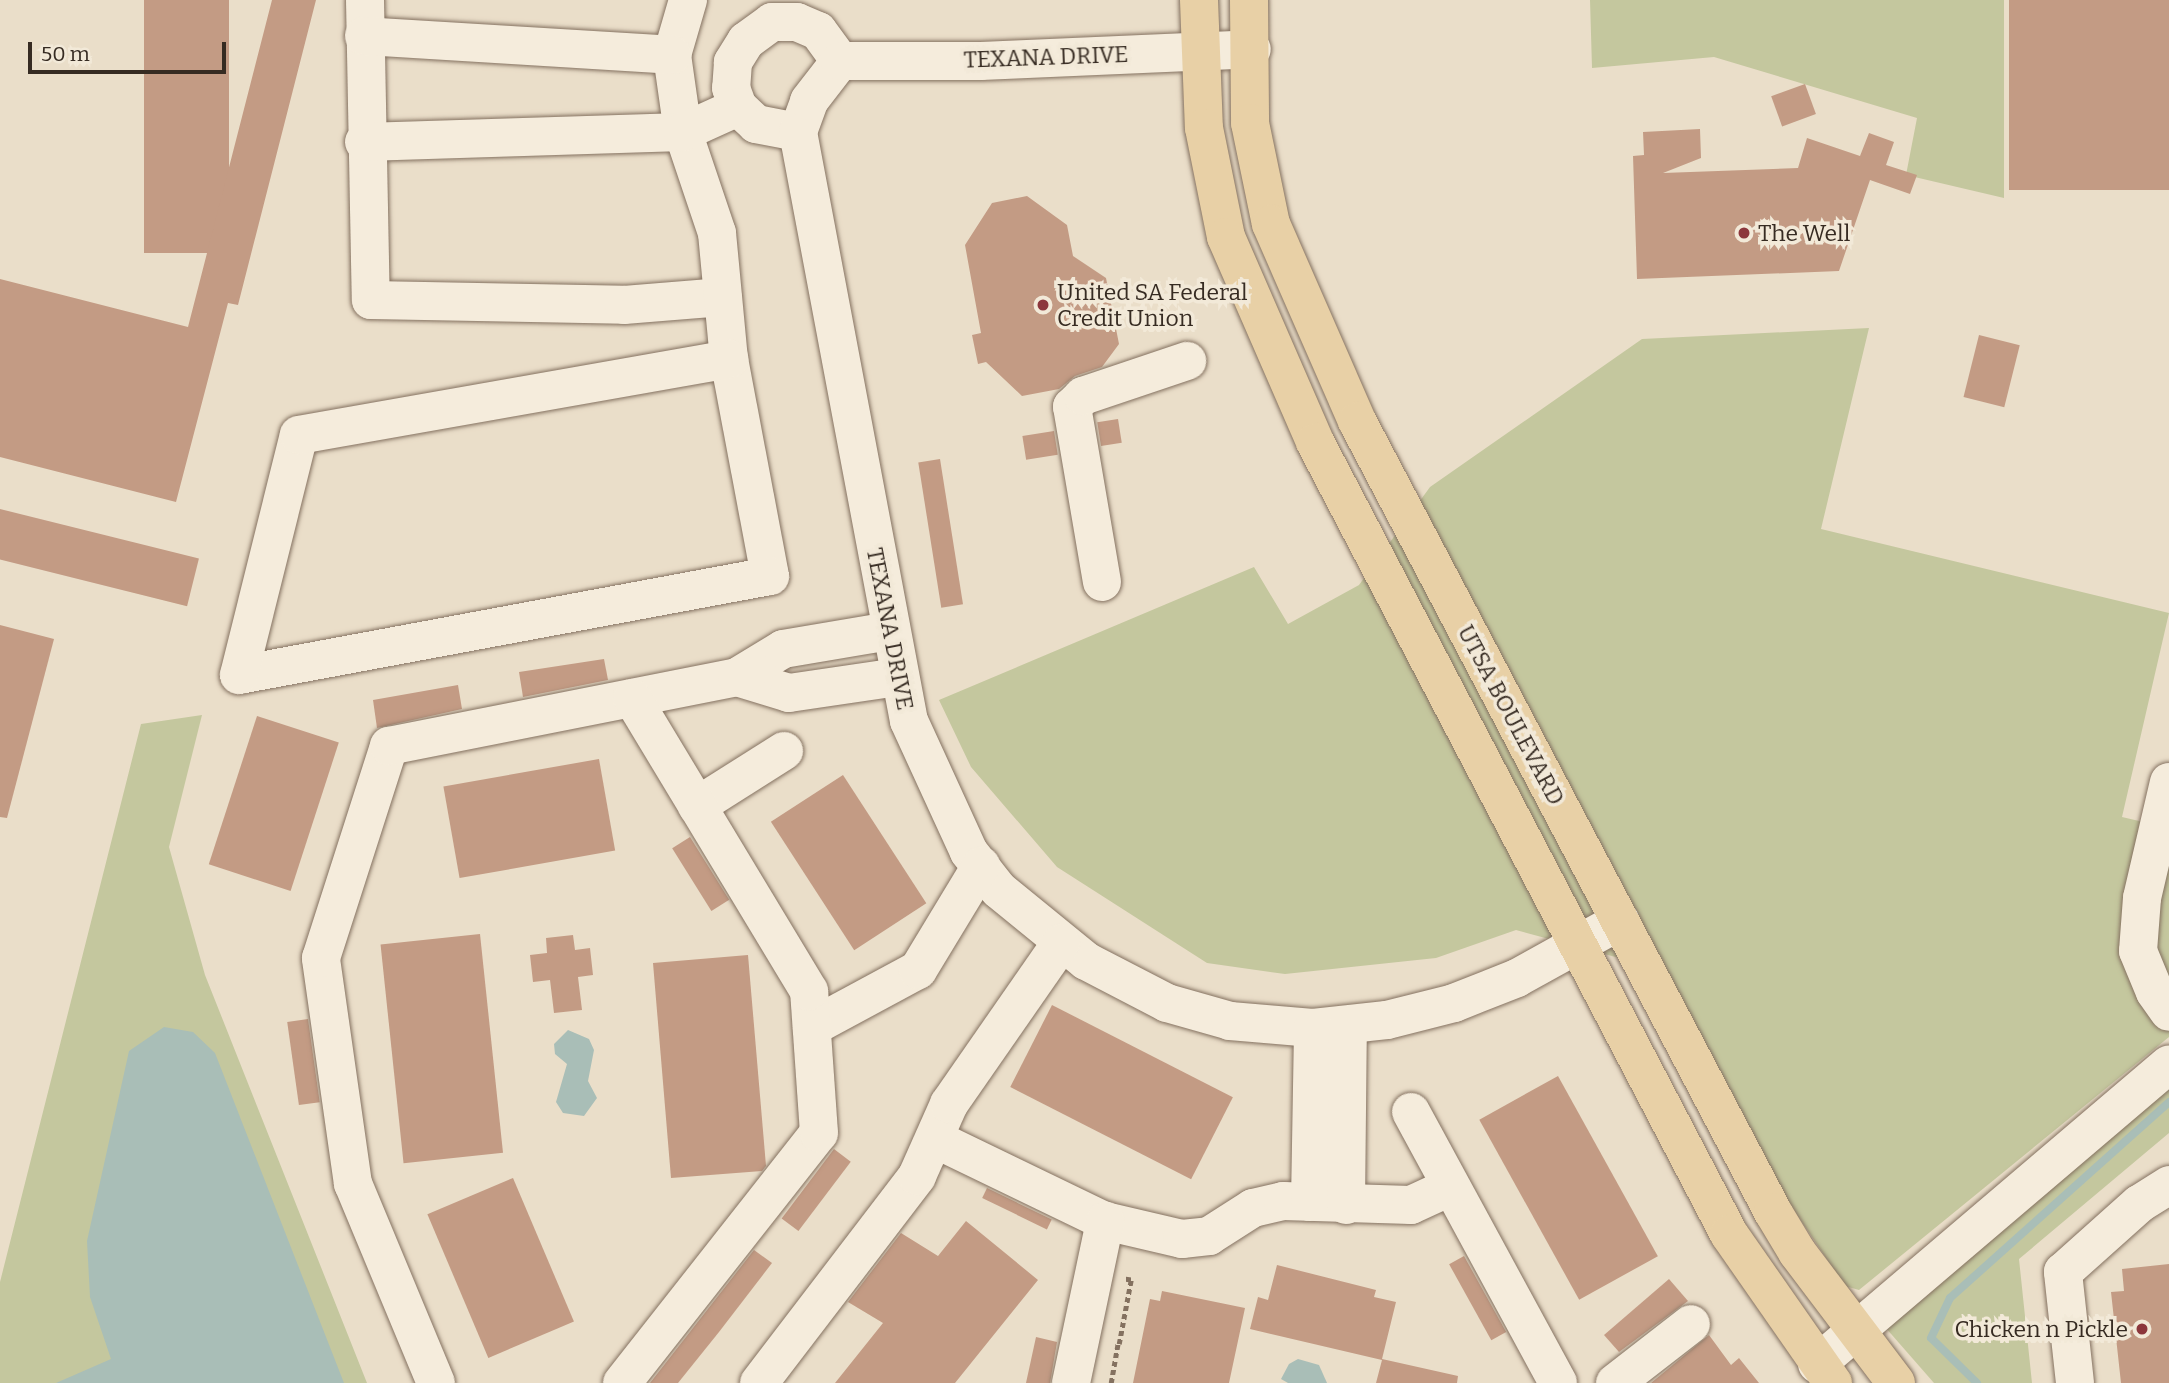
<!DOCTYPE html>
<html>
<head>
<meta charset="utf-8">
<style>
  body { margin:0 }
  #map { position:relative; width:2169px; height:1383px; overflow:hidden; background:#eadec9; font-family:Bitter,serif }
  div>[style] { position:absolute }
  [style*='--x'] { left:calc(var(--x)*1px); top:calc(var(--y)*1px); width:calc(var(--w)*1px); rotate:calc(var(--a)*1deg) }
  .green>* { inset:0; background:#c4c79e }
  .water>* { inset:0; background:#a9beb7 }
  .stream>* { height:8px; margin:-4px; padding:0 4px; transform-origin:4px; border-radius:4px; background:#a9beb7 }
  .building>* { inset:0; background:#c39b84; transform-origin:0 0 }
  .path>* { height:4.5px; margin-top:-2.25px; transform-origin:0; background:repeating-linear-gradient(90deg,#847160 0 5px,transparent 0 8.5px) }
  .roads { filter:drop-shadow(0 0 2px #847160) drop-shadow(0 0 2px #847160) }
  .minor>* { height:38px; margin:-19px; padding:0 19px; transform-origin:19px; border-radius:19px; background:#f5ecdc }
  .major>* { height:38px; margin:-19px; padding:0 19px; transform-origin:19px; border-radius:19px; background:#e8d0a6 }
  .dots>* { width:19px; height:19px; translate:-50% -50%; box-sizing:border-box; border:4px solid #f2e9d8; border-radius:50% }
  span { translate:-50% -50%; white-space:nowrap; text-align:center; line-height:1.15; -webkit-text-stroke:7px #f2e9d8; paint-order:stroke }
  .street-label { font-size:23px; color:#362b22 }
  .poi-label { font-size:23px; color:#362b22 }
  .left { translate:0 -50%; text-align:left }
  .right { translate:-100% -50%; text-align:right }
  .scale { position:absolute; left:28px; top:42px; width:198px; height:32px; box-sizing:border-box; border:4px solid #362b22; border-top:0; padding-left:9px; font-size:21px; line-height:24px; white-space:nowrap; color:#362b22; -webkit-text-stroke:5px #f2e9d8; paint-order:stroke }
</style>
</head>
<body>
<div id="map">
  <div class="green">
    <i style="clip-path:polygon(1590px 0,2004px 0,2004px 198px,1906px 175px,1917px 118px,1714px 57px,1592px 68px)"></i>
    <i style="clip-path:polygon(1869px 328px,1821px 529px,2169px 613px,2122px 817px,2169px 828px,2169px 1037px,1859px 1290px,1845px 1286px,1775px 1182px,1660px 969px,1516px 930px,1436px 958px,1285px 974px,1207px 963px,1057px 867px,971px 767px,939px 700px,1254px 567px,1288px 624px,1359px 585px,1430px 487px,1642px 339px)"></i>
    <i style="clip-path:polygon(202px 715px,169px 847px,205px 975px,367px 1383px,0 1383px,0 1282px,141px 724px)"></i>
    <i style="clip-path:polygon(2169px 1088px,2169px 1133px,2019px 1259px,2032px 1383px,1934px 1383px,1885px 1327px)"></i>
  </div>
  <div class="water">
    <i style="clip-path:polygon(164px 1027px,193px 1032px,215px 1053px,344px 1383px,56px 1383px,111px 1359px,90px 1297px,87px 1241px,129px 1051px)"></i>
    <i style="clip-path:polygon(568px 1030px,589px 1039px,594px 1050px,588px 1081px,597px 1098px,584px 1116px,563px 1113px,556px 1102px,567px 1064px,555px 1054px,554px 1044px)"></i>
    <i style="clip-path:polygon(1298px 1359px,1319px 1365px,1327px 1383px,1288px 1383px,1281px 1379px,1289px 1364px)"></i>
  </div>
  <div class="stream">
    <i style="--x:1977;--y:1383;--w:64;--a:-135.6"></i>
    <i style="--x:1931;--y:1338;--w:44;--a:-64.6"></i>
    <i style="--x:1950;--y:1298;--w:294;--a:-41.8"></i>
  </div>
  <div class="building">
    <i style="left:144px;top:0;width:85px;height:253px"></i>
    <i style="clip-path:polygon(272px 0,316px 0,238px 305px,228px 303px,176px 502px,0 457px,0 279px,188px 327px)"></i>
    <i style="left:2009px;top:0;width:160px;height:190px"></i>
    <i style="left:1805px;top:84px;width:32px;height:36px;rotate:70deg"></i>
    <i style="clip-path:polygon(1700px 129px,1701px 158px,1663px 173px,1798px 168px,1807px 138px,1860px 156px,1869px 133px,1894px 142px,1886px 165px,1917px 175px,1910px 194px,1870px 180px,1839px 271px,1637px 279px,1633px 156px,1644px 155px,1643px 132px)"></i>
    <i style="clip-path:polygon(1027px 196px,1067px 225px,1073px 256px,1106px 278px,1119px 344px,1102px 367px,1075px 376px,1059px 389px,1022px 396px,986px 362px,978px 364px,972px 335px,981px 333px,965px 245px,992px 203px)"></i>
    <i style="left:1979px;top:335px;width:42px;height:64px;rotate:14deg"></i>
    <i style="left:1118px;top:419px;width:24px;height:21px;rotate:81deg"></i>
    <i style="left:1054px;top:431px;width:24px;height:32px;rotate:81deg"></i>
    <i style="left:940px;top:459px;width:147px;height:22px;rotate:81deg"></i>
    <i style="left:0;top:509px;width:205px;height:49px;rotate:14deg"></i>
    <i style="clip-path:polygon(0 625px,54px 639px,7px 818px,0 817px)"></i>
    <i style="clip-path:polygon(604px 659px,608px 680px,523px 697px,519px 672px)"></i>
    <i style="clip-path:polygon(458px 685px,462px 709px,377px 728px,373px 700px)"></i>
    <i style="left:257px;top:716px;width:86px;height:156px;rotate:18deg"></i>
    <i style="left:599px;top:759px;width:93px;height:158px;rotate:80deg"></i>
    <i style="left:843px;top:775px;width:153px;height:86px;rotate:57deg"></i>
    <i style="left:690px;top:837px;width:74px;height:21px;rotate:58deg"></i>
    <i style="left:480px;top:934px;width:220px;height:100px;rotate:84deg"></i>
    <i style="clip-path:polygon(573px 935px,575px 950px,590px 948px,593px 975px,578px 977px,582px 1010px,554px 1013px,550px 980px,533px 982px,530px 955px,547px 953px,546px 938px)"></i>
    <i style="clip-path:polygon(748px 955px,766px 1166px,762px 1171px,671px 1178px,653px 963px)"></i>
    <i style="left:1052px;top:1005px;width:203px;height:92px;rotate:27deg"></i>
    <i style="left:308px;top:1019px;width:84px;height:21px;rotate:82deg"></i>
    <i style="left:1558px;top:1076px;width:206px;height:90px;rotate:61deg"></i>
    <i style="left:834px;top:1149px;width:21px;height:87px;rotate:37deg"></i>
    <i style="left:513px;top:1178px;width:156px;height:93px;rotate:67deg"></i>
    <i style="left:987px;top:1188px;width:72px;height:11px;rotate:26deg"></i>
    <i style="clip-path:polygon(966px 1221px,1038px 1280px,955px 1383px,835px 1383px,883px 1323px,848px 1302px,901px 1233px,938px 1256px)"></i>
    <i style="clip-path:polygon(754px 1250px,772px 1263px,719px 1332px,678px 1383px,650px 1383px)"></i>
    <i style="left:1464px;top:1256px;width:87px;height:17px;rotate:61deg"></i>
    <i style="clip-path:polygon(2169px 1264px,2169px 1383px,2121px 1383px,2111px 1292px,2124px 1291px,2122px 1269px)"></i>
    <i style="clip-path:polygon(1277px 1265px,1376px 1290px,1374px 1297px,1396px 1302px,1382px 1359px,1458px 1376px,1457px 1383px,1376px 1383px,1382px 1360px,1250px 1329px,1258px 1297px,1268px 1300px)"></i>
    <i style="clip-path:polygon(1669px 1279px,1688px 1301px,1619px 1352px,1604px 1335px)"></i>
    <i style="clip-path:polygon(1162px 1291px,1245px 1308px,1229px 1383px,1133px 1383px,1150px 1299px,1160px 1301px)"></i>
    <i style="clip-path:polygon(1709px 1335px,1731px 1365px,1739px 1358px,1759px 1383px,1651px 1383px)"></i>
    <i style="clip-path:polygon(1036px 1337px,1057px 1342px,1050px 1383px,1026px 1383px)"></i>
  </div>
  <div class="path">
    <i style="--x:1119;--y:1344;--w:65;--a:-79.4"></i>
    <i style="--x:1131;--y:1280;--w:7;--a:-172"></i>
    <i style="--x:1111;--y:1383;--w:41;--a:-80.1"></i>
  </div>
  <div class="roads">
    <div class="minor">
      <i style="--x:365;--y:0;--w:300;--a:88.9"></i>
      <i style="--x:371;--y:300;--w:253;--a:1.1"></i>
      <i style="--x:624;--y:305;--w:99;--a:-4.6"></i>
      <i style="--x:688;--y:0;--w:57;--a:106.2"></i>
      <i style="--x:672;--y:55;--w:78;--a:81.9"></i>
      <i style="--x:683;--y:132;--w:107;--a:71.4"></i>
      <i style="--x:717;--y:233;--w:127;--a:84.6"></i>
      <i style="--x:729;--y:359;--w:221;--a:79.3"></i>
      <i style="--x:770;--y:576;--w:540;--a:169.44"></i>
      <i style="--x:239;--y:675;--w:247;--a:-76"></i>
      <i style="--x:299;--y:435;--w:437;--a:-10"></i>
      <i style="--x:364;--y:36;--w:309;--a:3.5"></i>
      <i style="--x:840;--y:61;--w:37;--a:-126"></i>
      <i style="--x:818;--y:31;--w:23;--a:-157"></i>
      <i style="--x:797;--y:22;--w:25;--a:180"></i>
      <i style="--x:772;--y:22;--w:32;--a:144"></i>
      <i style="--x:746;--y:41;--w:25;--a:122"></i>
      <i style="--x:733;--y:62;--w:26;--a:94"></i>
      <i style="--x:731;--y:88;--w:20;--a:70"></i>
      <i style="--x:738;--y:107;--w:25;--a:43"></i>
      <i style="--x:756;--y:124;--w:43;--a:10.8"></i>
      <i style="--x:798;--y:132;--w:599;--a:79.33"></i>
      <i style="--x:909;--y:721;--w:144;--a:65.4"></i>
      <i style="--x:969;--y:852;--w:48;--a:51.7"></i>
      <i style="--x:999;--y:890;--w:112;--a:39.2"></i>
      <i style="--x:1086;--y:961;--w:91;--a:27.4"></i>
      <i style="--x:1167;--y:1003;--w:66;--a:15.9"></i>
      <i style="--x:1230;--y:1021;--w:83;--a:4.8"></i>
      <i style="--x:1313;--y:1028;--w:74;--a:-6.2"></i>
      <i style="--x:1387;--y:1020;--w:69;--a:-14.2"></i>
      <i style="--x:1454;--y:1003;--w:68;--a:-21.6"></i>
      <i style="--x:1517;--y:978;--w:118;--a:-29"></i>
      <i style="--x:798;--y:132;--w:33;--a:-70"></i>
      <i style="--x:809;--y:101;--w:51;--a:-52.2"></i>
      <i style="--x:840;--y:61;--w:141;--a:0"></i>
      <i style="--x:981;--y:61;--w:271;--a:-2.5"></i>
      <i style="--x:364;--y:142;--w:319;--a:-1.8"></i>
      <i style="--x:683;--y:132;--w:60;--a:-24.4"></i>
      <i style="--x:1102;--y:582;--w:178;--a:-99.7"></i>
      <i style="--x:1072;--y:407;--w:16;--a:-45"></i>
      <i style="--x:1083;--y:396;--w:110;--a:-18.6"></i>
      <i style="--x:737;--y:677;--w:54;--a:17.1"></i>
      <i style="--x:789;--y:693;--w:110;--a:-8.4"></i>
      <i style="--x:2169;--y:782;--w:119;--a:103.1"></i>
      <i style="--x:2142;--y:898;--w:53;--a:94.3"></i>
      <i style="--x:2138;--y:951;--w:44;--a:67.5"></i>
      <i style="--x:2155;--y:992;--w:24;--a:55"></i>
      <i style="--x:697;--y:806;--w:103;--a:-32.3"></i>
      <i style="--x:812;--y:1027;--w:120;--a:-28.3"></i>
      <i style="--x:918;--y:970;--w:122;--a:-58.8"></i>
      <i style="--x:1411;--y:1112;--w:308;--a:61.5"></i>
      <i style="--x:935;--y:1139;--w:189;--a:25.8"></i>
      <i style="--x:1105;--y:1221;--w:79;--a:13.2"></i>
      <i style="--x:1182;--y:1239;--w:27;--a:-6"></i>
      <i style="--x:1209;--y:1236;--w:52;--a:-32.5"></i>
      <i style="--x:1253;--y:1208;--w:31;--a:-13"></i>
      <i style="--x:1283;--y:1201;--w:128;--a:1.8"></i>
      <i style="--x:1411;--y:1205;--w:43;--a:-24.8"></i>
      <i style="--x:1310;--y:1202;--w:174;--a:-89"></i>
      <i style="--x:1346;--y:1205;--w:179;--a:-89.4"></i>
      <i style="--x:1817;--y:1364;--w:462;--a:-40.4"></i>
      <i style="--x:436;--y:1383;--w:216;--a:-112.6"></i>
      <i style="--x:353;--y:1184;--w:228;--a:-98.1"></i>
      <i style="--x:321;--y:958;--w:223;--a:-72.2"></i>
      <i style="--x:389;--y:746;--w:355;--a:-11.2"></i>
      <i style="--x:737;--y:677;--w:54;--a:-31.3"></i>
      <i style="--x:783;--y:649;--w:108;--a:-9.6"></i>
      <i style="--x:622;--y:1383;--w:318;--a:-51.8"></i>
      <i style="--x:819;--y:1133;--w:142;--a:-94"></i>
      <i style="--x:809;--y:991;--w:342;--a:-121.1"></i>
      <i style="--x:759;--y:1383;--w:260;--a:-52.6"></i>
      <i style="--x:917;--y:1176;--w:79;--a:-66"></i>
      <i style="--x:949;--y:1104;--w:196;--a:-55.2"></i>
      <i style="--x:1071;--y:1383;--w:166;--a:-78.1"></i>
      <i style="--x:1615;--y:1383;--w:96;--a:-37.8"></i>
      <i style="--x:2075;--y:1383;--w:112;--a:-96.2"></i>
      <i style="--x:2063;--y:1272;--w:102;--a:-41.8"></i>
      <i style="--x:2139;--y:1204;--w:36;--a:-32"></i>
    </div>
    <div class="major">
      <i style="--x:1199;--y:0;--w:128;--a:87.8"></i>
      <i style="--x:1204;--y:128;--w:111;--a:78.6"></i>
      <i style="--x:1226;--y:237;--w:223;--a:66.5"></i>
      <i style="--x:1315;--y:442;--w:894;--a:62.4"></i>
      <i style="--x:1729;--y:1234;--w:182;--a:55.1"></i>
      <i style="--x:1249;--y:0;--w:123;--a:89.5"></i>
      <i style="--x:1250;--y:123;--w:103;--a:78.3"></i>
      <i style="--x:1271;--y:224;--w:215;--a:66.4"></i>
      <i style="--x:1357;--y:421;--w:894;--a:62.26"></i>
      <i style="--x:1773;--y:1212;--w:47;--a:59"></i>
      <i style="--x:1797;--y:1252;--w:164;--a:52.9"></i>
    </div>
  </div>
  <div class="dots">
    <i style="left:1744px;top:233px;background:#8c373c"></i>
    <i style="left:1043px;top:305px;background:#8c373c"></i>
    <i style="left:2142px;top:1329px;background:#8c373c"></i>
  </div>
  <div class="street-label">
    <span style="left:1046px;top:57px;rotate:-2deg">TEXANA DRIVE</span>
    <span style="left:890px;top:629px;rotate:79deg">TEXANA DRIVE</span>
    <span style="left:1511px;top:715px;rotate:62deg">UTSA BOULEVARD</span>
  </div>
  <div class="poi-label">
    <span class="left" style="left:1758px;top:233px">The Well</span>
    <span class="left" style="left:1057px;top:305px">United SA Federal<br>Credit Union</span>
    <span class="right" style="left:2128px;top:1329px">Chicken n Pickle</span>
  </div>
  <div class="scale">50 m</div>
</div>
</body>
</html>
